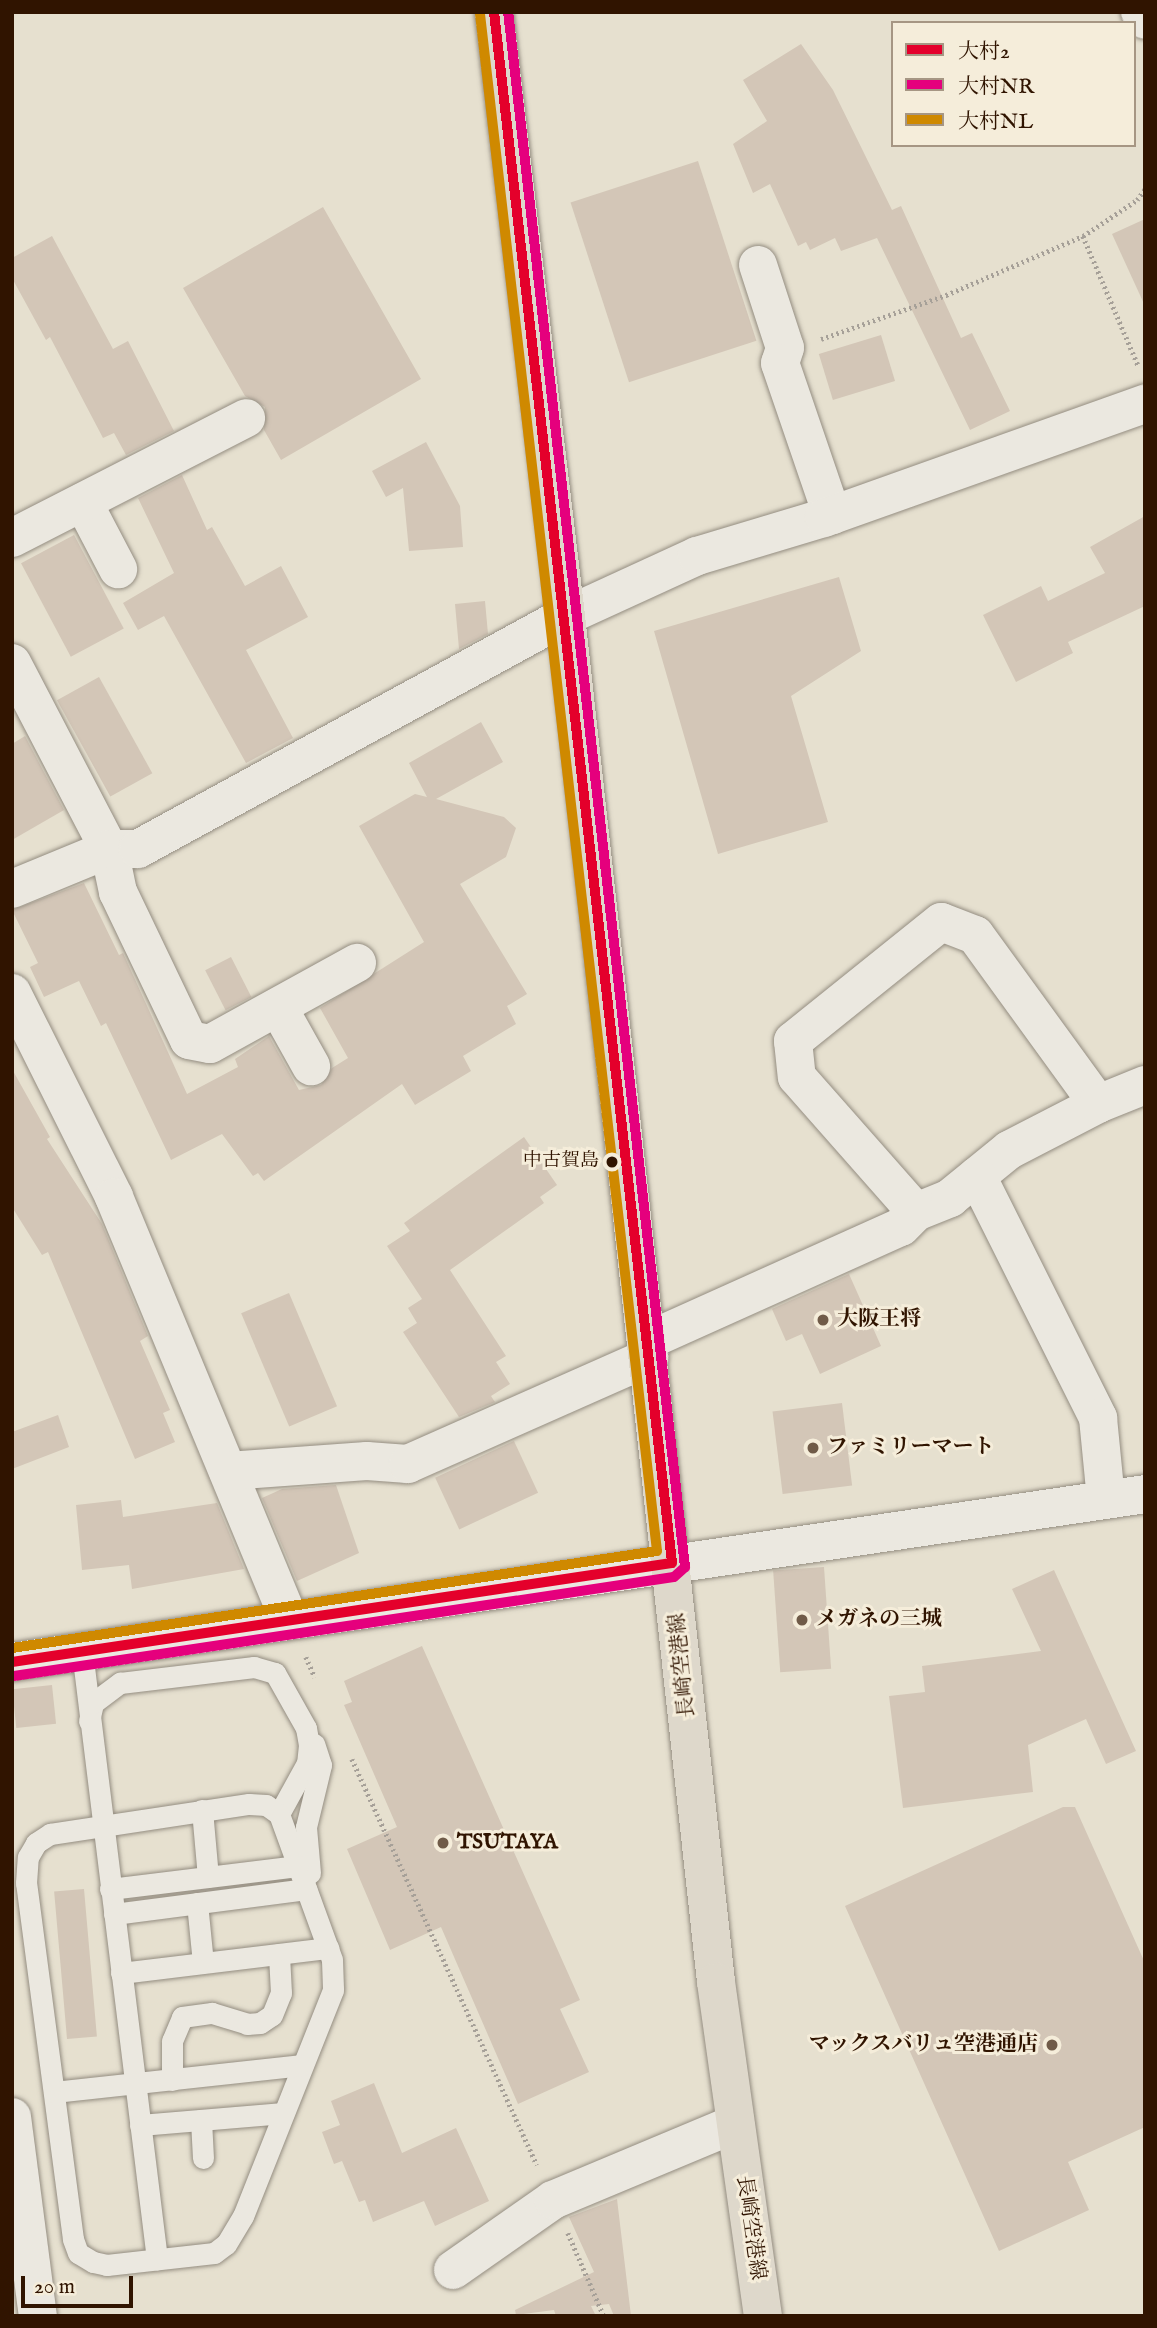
<!DOCTYPE html>
<html>
<head>
<meta charset="utf-8">
<style>
  body { margin:0 }
  #map { position:relative; width:1157px; height:2328px; overflow:hidden; background:#e6e0cf; font-family:"IM FELL English","Noto Serif JP",serif }
  div>[style] { position:absolute }
  [style*='--x'] { left:calc(var(--x)*1px); top:calc(var(--y)*1px); width:calc(var(--w)*1px); rotate:calc(var(--a)*1deg) }
  .building>* { inset:0; background:#d3c6b7; transform-origin:0 0 }
  .path>* { height:4.5px; margin-top:-2.25px; transform-origin:0; background:repeating-linear-gradient(90deg,#a6a098 0 2px,transparent 0 5.5px) }
  .roads { filter:drop-shadow(0 0 2px #948d81) drop-shadow(0 0 2px #948d81) }
  .service>* { height:21px; margin:-10.5px; padding:0 10.5px; transform-origin:10.5px; border-radius:10.5px; background:#ebe8e0 }
  .minor>* { height:38px; margin:-19px; padding:0 19px; transform-origin:19px; border-radius:19px; background:#ebe8e0 }
  .tertiary>* { height:38px; margin:-19px; padding:0 19px; transform-origin:19px; border-radius:19px; background:#ebe8e0 }
  .primary>* { height:38px; margin:-19px; padding:0 19px; transform-origin:19px; border-radius:19px; background:#ded8cb }
  .bus-1>* { height:10px; margin:-5px; padding:0 5px; transform-origin:5px; border-radius:5px; background:#e4002b }
  .bus-2>* { height:10px; margin:-5px; padding:0 5px; transform-origin:5px; border-radius:5px; background:#e5007d }
  .bus-3>* { height:10px; margin:-5px; padding:0 5px; transform-origin:5px; border-radius:5px; background:#cf8900 }
  .dots>* { width:19px; height:19px; translate:-50% -50%; box-sizing:border-box; border:4px solid #f5edda; border-radius:50% }
  span { translate:-50% -50%; white-space:nowrap; text-align:center; line-height:1.15; -webkit-text-stroke:6px #f5edda; paint-order:stroke }
  .bus-label { font-size:19px; color:#301400 }
  .right { translate:-100% -50%; text-align:right }
  .poi-label { font-size:21px; color:#301400; font-weight:700 }
  .left { translate:0 -50%; text-align:left }
  .street-label { font-size:21px; color:#301400 }
  .frame { position:absolute; inset:0; border:14px solid #301400; pointer-events:none }
  .legend { position:absolute; left:891px; top:21px; width:245px; height:126px; box-sizing:border-box; background:#f5edda; border:2px solid #a69683; margin:0; padding:9px 12px; list-style:none; font-size:21px; color:#301400 }
  .legend li { display:flex; align-items:center; gap:14px; height:35px }
  .legend b { width:35px; border:2px solid #a69683 }
  .scale { position:absolute; left:21px; top:2276px; width:112px; height:32px; box-sizing:border-box; border:4px solid #301400; border-top:0; padding-left:9px; font-size:21px; line-height:24px; white-space:nowrap; color:#301400; -webkit-text-stroke:5px #f5edda; paint-order:stroke }
</style>
</head>
<body>
<div id="map">
  <div class="building">
    <i style="clip-path:polygon(801px 44px,833px 90px,892px 210px,901px 206px,961px 338px,972px 333px,1010px 411px,970px 430px,877px 238px,841px 251px,835px 238px,810px 250px,806px 242px,798px 246px,770px 184px,753px 193px,733px 144px,767px 121px,743px 80px)"></i>
    <i style="left:698px;top:161px;width:189px;height:134px;rotate:72deg"></i>
    <i style="clip-path:polygon(323px 207px,421px 379px,281px 460px,264px 430px,265px 407px,245px 396px,183px 288px)"></i>
    <i style="clip-path:polygon(1145px 219px,1145px 306px,1112px 234px)"></i>
    <i style="clip-path:polygon(52px 236px,113px 349px,128px 341px,174px 431px,126px 455px,114px 433px,103px 438px,50px 337px,46px 340px,12px 278px,12px 258px)"></i>
    <i style="left:881px;top:335px;width:48px;height:65px;rotate:73deg"></i>
    <i style="clip-path:polygon(426px 442px,460px 506px,463px 547px,409px 551px,403px 488px,386px 497px,372px 471px)"></i>
    <i style="clip-path:polygon(182px 475px,207px 530px,212px 527px,245px 586px,281px 566px,308px 617px,246px 650px,293px 738px,246px 763px,164px 616px,138px 630px,123px 603px,174px 573px,138px 498px)"></i>
    <i style="clip-path:polygon(1145px 516px,1145px 606px,1068px 642px,1073px 653px,1016px 682px,983px 615px,1041px 586px,1048px 601px,1105px 573px,1090px 547px)"></i>
    <i style="left:74px;top:535px;width:106px;height:60px;rotate:62deg"></i>
    <i style="clip-path:polygon(839px 577px,861px 651px,791px 696px,828px 822px,718px 854px,654px 631px)"></i>
    <i style="clip-path:polygon(485px 601px,488px 634px,459px 649px,455px 604px)"></i>
    <i style="left:99px;top:677px;width:110px;height:48px;rotate:61deg"></i>
    <i style="clip-path:polygon(481px 722px,503px 762px,436px 799px,504px 817px,516px 828px,506px 857px,460px 884px,527px 994px,507px 1006px,516px 1024px,463px 1056px,471px 1071px,415px 1105px,402px 1084px,264px 1181px,258px 1173px,253px 1176px,222px 1134px,171px 1160px,106px 1023px,101px 1026px,79px 981px,44px 997px,30px 967px,38px 963px,12px 910px,84px 883px,119px 955px,123px 953px,187px 1094px,238px 1067px,235px 1059px,269px 1036px,299px 1090px,321px 1085px,332px 1068px,348px 1058px,320px 1008px,424px 942px,359px 826px,415px 794px,427px 797px,409px 763px)"></i>
    <i style="clip-path:polygon(25px 736px,64px 810px,12px 840px,12px 744px)"></i>
    <i style="left:231px;top:957px;width:45px;height:29px;rotate:63deg"></i>
    <i style="clip-path:polygon(12px 1069px,50px 1137px,47px 1139px,102px 1224px,148px 1336px,140px 1341px,170px 1410px,163px 1413px,175px 1442px,135px 1459px,48px 1252px,42px 1255px,12px 1207px)"></i>
    <i style="clip-path:polygon(524px 1137px,557px 1185px,540px 1197px,544px 1203px,450px 1270px,506px 1356px,496px 1362px,510px 1384px,491px 1396px,495px 1402px,459px 1417px,403px 1332px,417px 1323px,408px 1308px,422px 1299px,387px 1246px,410px 1231px,404px 1223px)"></i>
    <i style="clip-path:polygon(849px 1274px,881px 1346px,820px 1374px,802px 1334px,786px 1341px,772px 1309px)"></i>
    <i style="left:289px;top:1293px;width:123px;height:52px;rotate:67deg"></i>
    <i style="left:842px;top:1403px;width:83px;height:70px;rotate:83deg"></i>
    <i style="clip-path:polygon(58px 1415px,69px 1447px,12px 1469px,12px 1432px)"></i>
    <i style="left:514px;top:1441px;width:57px;height:87px;rotate:65deg"></i>
    <i style="clip-path:polygon(336px 1485px,359px 1553px,297px 1581px,262px 1498px,282px 1489px)"></i>
    <i style="clip-path:polygon(121px 1500px,123px 1517px,217px 1503px,244px 1569px,132px 1589px,129px 1565px,82px 1570px,76px 1505px)"></i>
    <i style="left:824px;top:1567px;width:102px;height:51px;rotate:86deg"></i>
    <i style="clip-path:polygon(1054px 1570px,1136px 1751px,1106px 1764px,1086px 1719px,1028px 1745px,1033px 1792px,903px 1808px,889px 1696px,925px 1692px,922px 1666px,1041px 1651px,1012px 1589px)"></i>
    <i style="clip-path:polygon(422px 1646px,580px 2000px,560px 2009px,589px 2072px,518px 2104px,441px 1927px,390px 1950px,347px 1849px,397px 1827px,344px 1705px,352px 1702px,344px 1681px)"></i>
    <i style="left:52px;top:1685px;width:39px;height:40px;rotate:84deg"></i>
    <i style="clip-path:polygon(1063px 1807px,1075px 1807px,1145px 1963px,1145px 2127px,1068px 2162px,1089px 2210px,999px 2251px,845px 1906px)"></i>
    <i style="left:84px;top:1889px;width:148px;height:30px;rotate:85deg"></i>
    <i style="clip-path:polygon(374px 2083px,402px 2153px,456px 2128px,489px 2201px,435px 2226px,424px 2201px,373px 2222px,365px 2200px,359px 2202px,342px 2161px,334px 2164px,322px 2132px,340px 2125px,331px 2101px)"></i>
    <i style="clip-path:polygon(617px 2199px,631px 2316px,614px 2316px,609px 2304px,591px 2306px,596px 2316px,556px 2316px,554px 2310px,516px 2315px,515px 2310px,594px 2272px,569px 2217px)"></i>
  </div>
  <div class="path">
    <i style="--x:1083;--y:236;--w:142;--a:66.9"></i>
    <i style="--x:821;--y:339;--w:133;--a:-19.4"></i>
    <i style="--x:946;--y:295;--w:149;--a:-23.3"></i>
    <i style="--x:1083;--y:236;--w:65;--a:-33.7"></i>
    <i style="--x:1137;--y:200;--w:14;--a:-54"></i>
    <i style="--x:306;--y:1657;--w:22;--a:66"></i>
    <i style="--x:352;--y:1759;--w:446;--a:65.5"></i>
    <i style="--x:568;--y:2233;--w:90;--a:66.6"></i>
  </div>
  <div class="roads">
    <div class="service">
      <i style="--x:82;--y:1651;--w:613;--a:82.97"></i>
      <i style="--x:89;--y:1721;--w:18;--a:-77"></i>
      <i style="--x:93;--y:1703;--w:34;--a:-37"></i>
      <i style="--x:120;--y:1683;--w:135;--a:-6.8"></i>
      <i style="--x:254;--y:1667;--w:22;--a:16"></i>
      <i style="--x:275;--y:1673;--w:63;--a:60.6"></i>
      <i style="--x:306;--y:1728;--w:17;--a:80"></i>
      <i style="--x:309;--y:1745;--w:18;--a:96"></i>
      <i style="--x:307;--y:1763;--w:58;--a:118.8"></i>
      <i style="--x:249;--y:1804;--w:17;--a:3"></i>
      <i style="--x:266;--y:1805;--w:16;--a:35"></i>
      <i style="--x:279;--y:1814;--w:155;--a:70"></i>
      <i style="--x:332;--y:1960;--w:30;--a:88"></i>
      <i style="--x:333;--y:1990;--w:243;--a:111.7"></i>
      <i style="--x:243;--y:2216;--w:33;--a:121"></i>
      <i style="--x:226;--y:2244;--w:15;--a:143"></i>
      <i style="--x:214;--y:2253;--w:108;--a:173.6"></i>
      <i style="--x:107;--y:2265;--w:14;--a:-168"></i>
      <i style="--x:93;--y:2262;--w:17;--a:-149"></i>
      <i style="--x:78;--y:2253;--w:15;--a:-110"></i>
      <i style="--x:73;--y:2239;--w:359;--a:-97.5"></i>
      <i style="--x:26;--y:1883;--w:26;--a:-86"></i>
      <i style="--x:28;--y:1857;--w:16;--a:-60"></i>
      <i style="--x:36;--y:1843;--w:17;--a:-33"></i>
      <i style="--x:50;--y:1834;--w:201;--a:-8.6"></i>
      <i style="--x:202;--y:1810;--w:67;--a:84.9"></i>
      <i style="--x:310;--y:1873;--w:46;--a:-95"></i>
      <i style="--x:306;--y:1827;--w:64;--a:-76.4"></i>
      <i style="--x:321;--y:1765;--w:22;--a:-108"></i>
      <i style="--x:110;--y:1889;--w:189;--a:-7"></i>
      <i style="--x:197;--y:1903;--w:60;--a:84.3"></i>
      <i style="--x:114;--y:1914;--w:194;--a:-7.4"></i>
      <i style="--x:121;--y:1973;--w:209;--a:-6.9"></i>
      <i style="--x:172;--y:2080;--w:39;--a:-90"></i>
      <i style="--x:172;--y:2041;--w:26;--a:-67"></i>
      <i style="--x:182;--y:2017;--w:30;--a:-8"></i>
      <i style="--x:212;--y:2013;--w:37;--a:17"></i>
      <i style="--x:247;--y:2024;--w:13;--a:-4"></i>
      <i style="--x:260;--y:2023;--w:14;--a:-34"></i>
      <i style="--x:272;--y:2015;--w:24;--a:-68"></i>
      <i style="--x:281;--y:1993;--w:39;--a:-93"></i>
      <i style="--x:54;--y:2092;--w:250;--a:-6.2"></i>
      <i style="--x:201;--y:2120;--w:38;--a:87"></i>
      <i style="--x:140;--y:2125;--w:144;--a:-4.8"></i>
    </div>
    <div class="minor">
      <i style="--x:1140;--y:12;--w:9;--a:58"></i>
      <i style="--x:758;--y:265;--w:87;--a:72"></i>
      <i style="--x:785;--y:348;--w:16;--a:108"></i>
      <i style="--x:780;--y:363;--w:161;--a:71.1"></i>
      <i style="--x:83;--y:502;--w:76;--a:62.4"></i>
      <i style="--x:12;--y:538;--w:263;--a:-27.1"></i>
      <i style="--x:12;--y:663;--w:210;--a:62.5"></i>
      <i style="--x:109;--y:849;--w:44;--a:78.2"></i>
      <i style="--x:118;--y:892;--w:164;--a:64.4"></i>
      <i style="--x:189;--y:1040;--w:21;--a:11"></i>
      <i style="--x:210;--y:1044;--w:168;--a:-28.9"></i>
      <i style="--x:12;--y:889;--w:105;--a:-22.4"></i>
      <i style="--x:109;--y:849;--w:29;--a:0"></i>
      <i style="--x:138;--y:849;--w:487;--a:-28.6"></i>
      <i style="--x:566;--y:616;--w:144;--a:-24.6"></i>
      <i style="--x:697;--y:556;--w:133;--a:-16.7"></i>
      <i style="--x:824;--y:518;--w:341;--a:-19.6"></i>
      <i style="--x:12;--y:993;--w:228;--a:63.4"></i>
      <i style="--x:114;--y:1197;--w:456;--a:67.5"></i>
      <i style="--x:278;--y:1007;--w:68;--a:60.8"></i>
      <i style="--x:1098;--y:1104;--w:209;--a:-126"></i>
      <i style="--x:975;--y:935;--w:36;--a:-159"></i>
      <i style="--x:941;--y:922;--w:190;--a:141.2"></i>
      <i style="--x:793;--y:1041;--w:36;--a:84"></i>
      <i style="--x:797;--y:1077;--w:180;--a:48.6"></i>
      <i style="--x:916;--y:1212;--w:37;--a:-22"></i>
      <i style="--x:950;--y:1198;--w:76;--a:-39.1"></i>
      <i style="--x:1009;--y:1150;--w:100;--a:-27.3"></i>
      <i style="--x:1098;--y:1104;--w:51;--a:-22"></i>
      <i style="--x:977;--y:1176;--w:271;--a:63.4"></i>
      <i style="--x:1098;--y:1418;--w:82;--a:84.4"></i>
      <i style="--x:647;--y:1341;--w:278;--a:-24.2"></i>
      <i style="--x:901;--y:1227;--w:21;--a:-45"></i>
      <i style="--x:228;--y:1471;--w:139;--a:-4.1"></i>
      <i style="--x:367;--y:1461;--w:41;--a:4.2"></i>
      <i style="--x:408;--y:1464;--w:264;--a:-23.9"></i>
      <i style="--x:453;--y:2270;--w:122;--a:-35"></i>
      <i style="--x:553;--y:2200;--w:197;--a:-22.7"></i>
    </div>
    <div class="tertiary">
      <i style="--x:12;--y:1662;--w:1145;--a:-8.43"></i>
      <i style="--x:12;--y:2117;--w:201;--a:82.6"></i>
    </div>
    <div class="primary">
      <i style="--x:494;--y:12;--w:608;--a:83.2"></i>
      <i style="--x:566;--y:616;--w:1374;--a:83.73"></i>
      <i style="--x:716;--y:1982;--w:337;--a:82"></i>
    </div>
  </div>
  <div class="bus-1">
    <i style="--x:494;--y:12;--w:1561;--a:83.45"></i>
    <i style="--x:12;--y:1662;--w:667;--a:-8.53"></i>
  </div>
  <div class="bus-2">
    <i style="--x:14;--y:1676;--w:667;--a:-8.53"></i>
    <i style="--x:674;--y:1577;--w:15;--a:-42"></i>
    <i style="--x:685;--y:1567;--w:1565;--a:-96.49"></i>
  </div>
  <div class="bus-3">
    <i style="--x:12;--y:1648;--w:652;--a:-8.55"></i>
    <i style="--x:657;--y:1551;--w:1547;--a:-96.57"></i>
  </div>
  <div class="dots">
    <i style="left:612px;top:1162px;background:#301400"></i>
    <i style="left:823px;top:1320px;background:#705b48"></i>
    <i style="left:813px;top:1448px;background:#705b48"></i>
    <i style="left:802px;top:1620px;background:#705b48"></i>
    <i style="left:443px;top:1843px;background:#705b48"></i>
    <i style="left:1052px;top:2045px;background:#705b48"></i>
  </div>
  <div class="bus-label">
    <span class="right" style="left:599px;top:1162px">中古賀島</span>
  </div>
  <div class="poi-label">
    <span class="left" style="left:837px;top:1320px">大阪王将</span>
    <span class="left" style="left:827px;top:1448px">ファミリーマート</span>
    <span class="left" style="left:816px;top:1620px">メガネの三城</span>
    <span class="left" style="left:457px;top:1843px">TSUTAYA</span>
    <span class="right" style="left:1038px;top:2045px">マックスバリュ空港通店</span>
  </div>
  <div class="street-label">
    <span style="left:683px;top:1665px;rotate:-96deg">長崎空港線</span>
    <span style="left:750px;top:2228px;rotate:82deg">長崎空港線</span>
  </div>
  <div class="frame"></div>
  <ul class="legend">
  <li><b style="height:9px;background:#e4002b"></b>大村2</li>
  <li><b style="height:9px;background:#e5007d"></b>大村NR</li>
  <li><b style="height:9px;background:#cf8900"></b>大村NL</li>
  </ul>
  <div class="scale">20 m</div>
</div>
</body>
</html>
